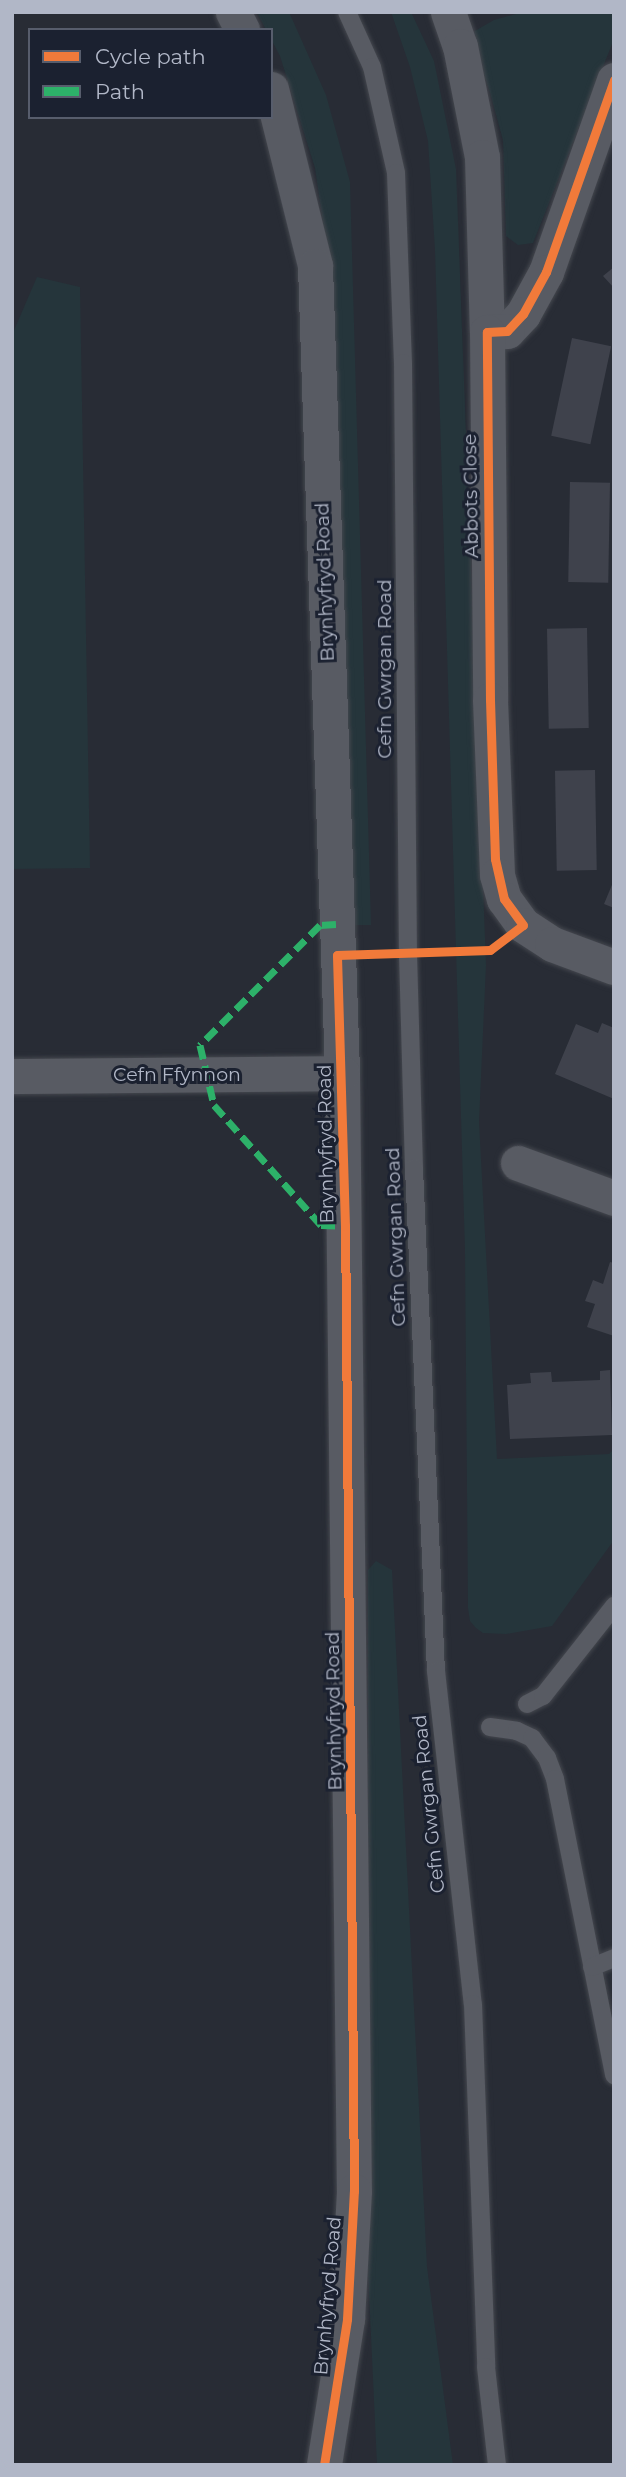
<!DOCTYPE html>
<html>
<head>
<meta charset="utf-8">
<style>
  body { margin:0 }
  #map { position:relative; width:626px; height:2477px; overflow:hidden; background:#282c35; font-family:Montserrat,sans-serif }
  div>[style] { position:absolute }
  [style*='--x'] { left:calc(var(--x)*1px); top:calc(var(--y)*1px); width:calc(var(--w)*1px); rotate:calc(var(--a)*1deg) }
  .green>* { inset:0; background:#25353b }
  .building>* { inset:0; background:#3f424c; transform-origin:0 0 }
  .roads { filter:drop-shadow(0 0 2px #44474e) drop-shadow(0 0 2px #44474e) }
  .service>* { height:18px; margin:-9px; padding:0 9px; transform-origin:9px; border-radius:9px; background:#585b63 }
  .minor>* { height:35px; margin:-17.5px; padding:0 17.5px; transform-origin:17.5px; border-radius:17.5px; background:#585b63 }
  .quiet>* { height:7px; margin-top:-3.5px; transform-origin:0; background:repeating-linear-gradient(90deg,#2db169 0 14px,transparent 0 21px) }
  .cycleway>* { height:9px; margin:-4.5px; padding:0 4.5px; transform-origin:4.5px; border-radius:4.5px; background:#f17a3a }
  span { translate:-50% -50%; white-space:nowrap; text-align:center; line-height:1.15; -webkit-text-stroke:6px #1b2130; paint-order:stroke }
  .street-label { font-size:19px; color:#b1b7c7 }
  .frame { position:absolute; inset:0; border:14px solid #b1b7c7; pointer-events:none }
  .legend { position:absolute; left:28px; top:28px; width:245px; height:91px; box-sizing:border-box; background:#1b2130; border:2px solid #575d6c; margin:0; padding:9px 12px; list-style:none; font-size:21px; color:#b1b7c7 }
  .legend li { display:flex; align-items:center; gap:14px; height:35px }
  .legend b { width:35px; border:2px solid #575d6c }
</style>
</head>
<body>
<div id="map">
  <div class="green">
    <i style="clip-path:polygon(257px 12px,289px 12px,326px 95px,350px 182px,371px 925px,353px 925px,331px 277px,315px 168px,280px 56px,271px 39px,271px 30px,266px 30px)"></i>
    <i style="clip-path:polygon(391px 12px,411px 12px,434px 61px,456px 169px,486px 965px,479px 1122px,497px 1459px,609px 1454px,614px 1449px,614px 1540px,552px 1626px,506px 1634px,483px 1633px,476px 1628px,470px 1621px,468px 1608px,465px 1250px,435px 250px,428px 141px,410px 67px)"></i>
    <i style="clip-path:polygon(523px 12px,614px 12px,614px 39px,533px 243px,518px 245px,506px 236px,503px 140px,489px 89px,472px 43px,473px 32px,494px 20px)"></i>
    <i style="clip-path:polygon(37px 277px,80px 287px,90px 868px,12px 869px,12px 335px)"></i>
    <i style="clip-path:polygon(376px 1561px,392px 1570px,427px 2267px,453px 2465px,377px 2465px,368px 2271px,368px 1570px)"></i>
  </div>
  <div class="building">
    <i style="clip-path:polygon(614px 267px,614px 288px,603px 276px)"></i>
    <i style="left:572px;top:338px;width:40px;height:100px;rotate:12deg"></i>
    <i style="left:570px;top:482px;width:40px;height:100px;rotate:1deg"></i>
    <i style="left:587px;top:628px;width:100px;height:40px;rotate:89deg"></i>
    <i style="left:595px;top:770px;width:100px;height:40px;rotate:89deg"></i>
    <i style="clip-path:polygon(614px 880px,614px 908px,604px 904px)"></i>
    <i style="clip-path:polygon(602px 1023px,614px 1028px,614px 1099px,555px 1074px,576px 1024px,598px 1033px)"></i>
    <i style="clip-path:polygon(610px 1262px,614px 1263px,614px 1336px,587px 1327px,595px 1304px,585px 1301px,593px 1280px,603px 1284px)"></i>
    <i style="clip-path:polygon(610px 1370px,612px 1435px,510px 1439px,507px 1385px,531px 1383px,530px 1373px,551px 1372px,552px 1382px,600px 1380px,600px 1371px)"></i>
  </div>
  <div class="roads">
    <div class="service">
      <i style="--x:347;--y:12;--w:60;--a:65.6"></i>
      <i style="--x:372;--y:67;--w:109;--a:77.2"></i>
      <i style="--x:396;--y:173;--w:190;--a:87.9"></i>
      <i style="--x:403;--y:363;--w:591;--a:89.52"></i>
      <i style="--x:408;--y:954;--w:214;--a:88.4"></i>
      <i style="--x:414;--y:1168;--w:503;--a:87.5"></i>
      <i style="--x:436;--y:1671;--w:335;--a:83.7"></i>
      <i style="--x:473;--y:2004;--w:363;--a:87.9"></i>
      <i style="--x:486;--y:2367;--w:99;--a:83.6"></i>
      <i style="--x:527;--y:1704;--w:18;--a:-27"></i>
      <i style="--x:543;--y:1696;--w:115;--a:-51.7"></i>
      <i style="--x:490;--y:1727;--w:27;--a:8"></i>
      <i style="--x:517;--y:1731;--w:17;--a:25"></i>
      <i style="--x:532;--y:1738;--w:25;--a:53"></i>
      <i style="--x:547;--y:1758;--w:22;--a:69"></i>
      <i style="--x:555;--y:1779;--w:302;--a:78.7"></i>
      <i style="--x:592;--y:1967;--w:24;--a:-22"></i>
    </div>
    <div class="minor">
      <i style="--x:233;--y:12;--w:20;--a:63"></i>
      <i style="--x:448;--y:12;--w:36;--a:71"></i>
      <i style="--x:460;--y:46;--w:113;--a:78.8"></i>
      <i style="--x:482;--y:157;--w:175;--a:88.4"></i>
      <i style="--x:614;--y:80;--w:204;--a:109.5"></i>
      <i style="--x:546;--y:272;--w:48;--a:118.7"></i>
      <i style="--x:523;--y:314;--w:23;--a:133"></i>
      <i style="--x:507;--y:331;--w:20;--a:177"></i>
      <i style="--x:487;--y:332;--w:368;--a:89.5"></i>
      <i style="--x:490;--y:700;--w:175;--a:87.7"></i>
      <i style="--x:497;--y:875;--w:25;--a:74"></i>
      <i style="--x:504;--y:899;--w:32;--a:54"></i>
      <i style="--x:523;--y:925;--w:35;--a:33"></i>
      <i style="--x:552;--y:944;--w:66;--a:20.4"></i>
      <i style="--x:271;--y:89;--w:182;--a:76"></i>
      <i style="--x:315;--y:266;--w:807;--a:88.08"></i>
      <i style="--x:342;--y:1073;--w:1118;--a:89.39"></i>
      <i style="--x:354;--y:2191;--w:128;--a:93.1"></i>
      <i style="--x:347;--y:2319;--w:148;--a:99"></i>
      <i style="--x:12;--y:1076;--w:330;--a:-0.5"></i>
      <i style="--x:518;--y:1163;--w:102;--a:20"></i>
    </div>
  </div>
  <div class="quiet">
    <i style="--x:336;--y:924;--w:16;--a:176"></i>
    <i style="--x:320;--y:925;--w:170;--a:135"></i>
    <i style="--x:200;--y:1045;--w:62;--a:76.9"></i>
    <i style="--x:214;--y:1105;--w:161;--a:48.3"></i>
    <i style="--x:321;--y:1225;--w:24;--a:2"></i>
  </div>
  <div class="cycleway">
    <i style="--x:324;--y:2465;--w:148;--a:-81"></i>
    <i style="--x:347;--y:2319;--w:128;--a:-86.9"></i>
    <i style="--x:354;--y:2191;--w:965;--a:-90.53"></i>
    <i style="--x:345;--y:1226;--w:271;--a:-91.7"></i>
    <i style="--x:337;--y:955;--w:153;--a:-1.9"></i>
    <i style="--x:490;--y:950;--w:41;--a:-37.1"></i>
    <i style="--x:523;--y:925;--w:32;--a:-126"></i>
    <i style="--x:504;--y:899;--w:41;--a:-102.7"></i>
    <i style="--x:495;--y:859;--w:159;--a:-91.8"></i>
    <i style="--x:490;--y:700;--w:368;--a:-90.5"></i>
    <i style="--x:487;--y:332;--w:20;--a:-3"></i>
    <i style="--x:507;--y:331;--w:23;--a:-47"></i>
    <i style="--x:523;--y:314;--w:48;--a:-61.3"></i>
    <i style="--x:546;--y:272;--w:204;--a:-70.5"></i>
  </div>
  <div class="street-label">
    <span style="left:471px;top:496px;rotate:-91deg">Abbots Close</span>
    <span style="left:325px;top:582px;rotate:-92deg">Brynhyfryd Road</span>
    <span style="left:385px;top:669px;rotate:-90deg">Cefn Gwrgan Road</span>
    <span style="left:177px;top:1075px">Cefn Ffynnon</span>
    <span style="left:326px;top:1144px;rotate:-91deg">Brynhyfryd Road</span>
    <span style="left:396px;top:1237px;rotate:-92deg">Cefn Gwrgan Road</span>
    <span style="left:334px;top:1711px;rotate:-91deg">Brynhyfryd Road</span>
    <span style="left:429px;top:1804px;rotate:-96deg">Cefn Gwrgan Road</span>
    <span style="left:328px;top:2296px;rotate:-85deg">Brynhyfryd Road</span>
  </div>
  <div class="frame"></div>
  <ul class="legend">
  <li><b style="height:9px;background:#f17a3a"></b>Cycle path</li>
  <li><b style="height:9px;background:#2db169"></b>Path</li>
  </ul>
</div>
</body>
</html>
